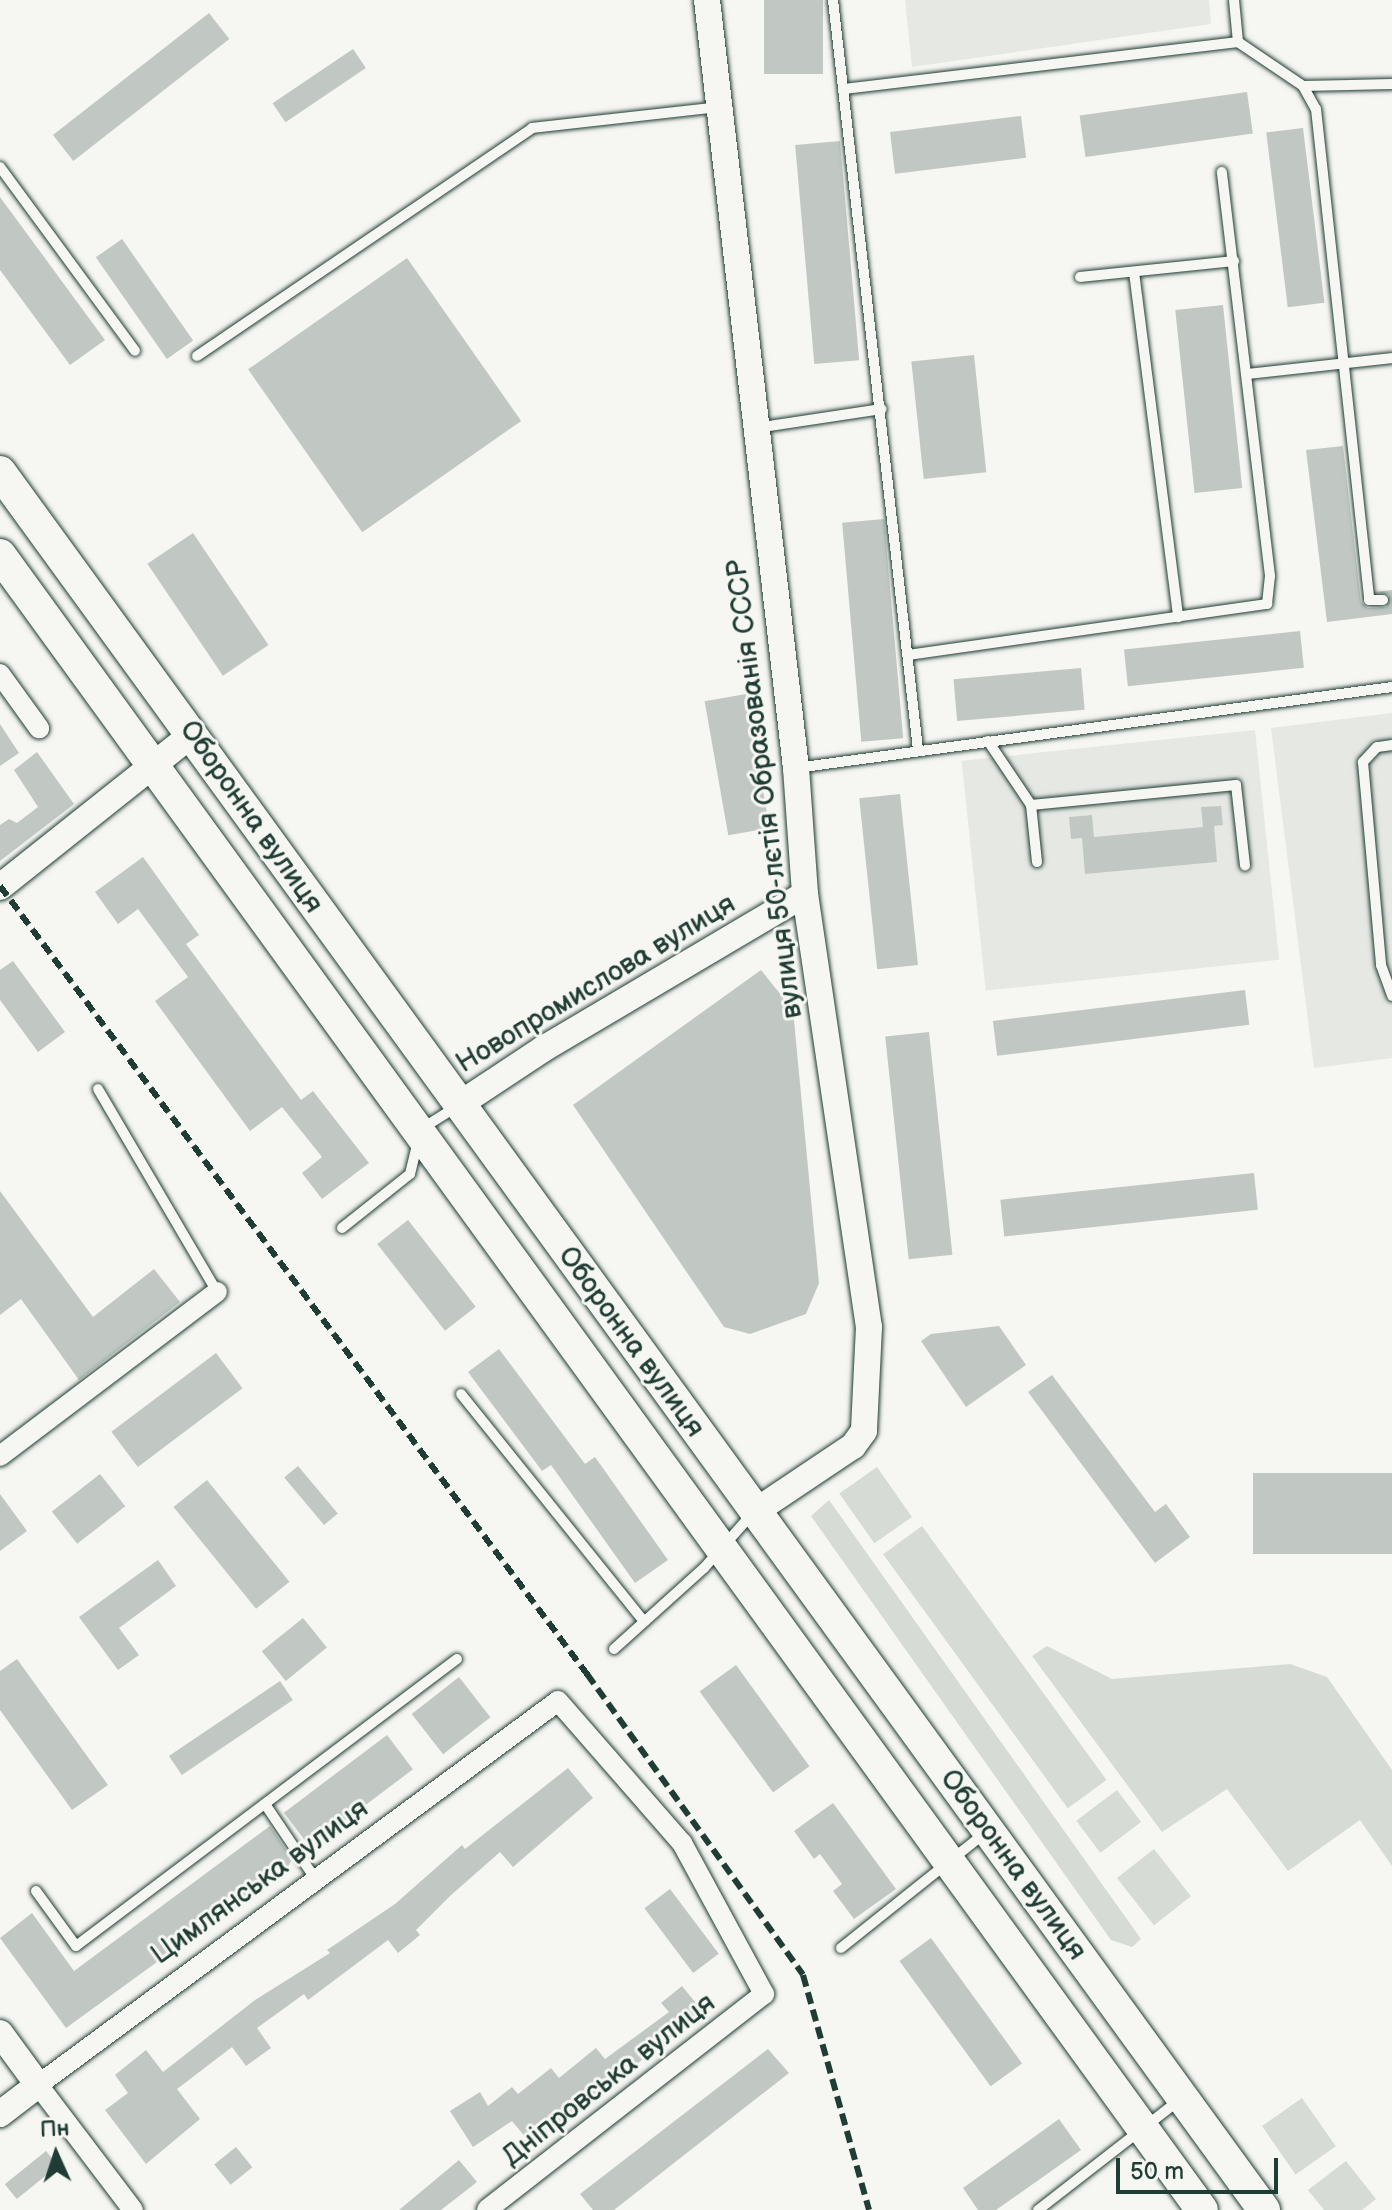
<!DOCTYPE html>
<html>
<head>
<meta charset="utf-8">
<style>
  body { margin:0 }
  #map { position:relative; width:1392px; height:2210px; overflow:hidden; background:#f6f6f2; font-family:"Balsamiq Sans",sans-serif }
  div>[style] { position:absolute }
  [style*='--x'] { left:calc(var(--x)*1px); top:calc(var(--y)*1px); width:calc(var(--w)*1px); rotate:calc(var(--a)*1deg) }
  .built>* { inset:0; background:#e6e8e4; transform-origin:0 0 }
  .green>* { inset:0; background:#d6dbd6; transform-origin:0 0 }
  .building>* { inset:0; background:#c1c8c3; transform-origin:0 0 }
  .roads { filter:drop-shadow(0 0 2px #1f3d34) drop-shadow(0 0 2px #1f3d34) }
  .service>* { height:10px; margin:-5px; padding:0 5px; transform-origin:5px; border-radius:5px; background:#f6f6f2 }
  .minor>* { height:20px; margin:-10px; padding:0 10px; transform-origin:10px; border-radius:10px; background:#f6f6f2 }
  .tertiary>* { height:26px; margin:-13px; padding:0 13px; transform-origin:13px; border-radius:13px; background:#f6f6f2 }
  .primary>* { height:32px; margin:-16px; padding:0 16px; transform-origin:16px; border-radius:16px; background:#f6f6f2 }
  .rail>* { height:6px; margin-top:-3px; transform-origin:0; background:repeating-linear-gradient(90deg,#1f3d34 0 12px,transparent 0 18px) }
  span { translate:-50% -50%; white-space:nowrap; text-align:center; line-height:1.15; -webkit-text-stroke:6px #f6f6f2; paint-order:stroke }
  .street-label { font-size:28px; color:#1f3d34 }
  .north { position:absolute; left:16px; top:2114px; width:80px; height:80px; -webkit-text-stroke:6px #f6f6f2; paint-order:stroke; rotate:357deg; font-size:22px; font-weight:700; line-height:32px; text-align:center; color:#1f3d34 }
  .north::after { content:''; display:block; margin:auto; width:28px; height:36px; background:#1f3d34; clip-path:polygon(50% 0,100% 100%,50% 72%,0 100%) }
  .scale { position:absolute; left:1116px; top:2158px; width:162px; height:36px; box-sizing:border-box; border:4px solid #1f3d34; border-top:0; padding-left:10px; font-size:24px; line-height:28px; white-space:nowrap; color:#1f3d34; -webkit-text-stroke:6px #f6f6f2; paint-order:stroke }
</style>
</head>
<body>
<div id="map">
  <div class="built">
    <i style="clip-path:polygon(905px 0,1209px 0,1211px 24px,912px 67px)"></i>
    <i style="clip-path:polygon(1392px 713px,1392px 1058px,1314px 1068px,1271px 728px)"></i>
    <i style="left:1255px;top:730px;width:231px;height:295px;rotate:84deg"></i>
  </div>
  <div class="green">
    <i style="left:877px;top:1467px;width:61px;height:46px;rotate:55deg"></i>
    <i style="clip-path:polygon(829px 1500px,1141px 1939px,1132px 1947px,1111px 1940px,811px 1516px)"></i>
    <i style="left:922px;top:1526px;width:314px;height:48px;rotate:54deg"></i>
    <i style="clip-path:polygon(1047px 1646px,1112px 1679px,1290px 1664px,1327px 1677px,1392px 1770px,1392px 1866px,1360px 1820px,1288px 1871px,1227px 1789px,1162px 1832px,1032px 1656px)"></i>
    <i style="left:1117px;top:1790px;width:40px;height:51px;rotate:53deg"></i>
    <i style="left:1154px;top:1849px;width:60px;height:47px;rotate:52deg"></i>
    <i style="left:1302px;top:2098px;width:59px;height:49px;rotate:55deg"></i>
    <i style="clip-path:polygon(1346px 2161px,1376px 2199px,1362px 2210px,1324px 2210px,1308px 2190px)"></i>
  </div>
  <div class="building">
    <i style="left:764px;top:0;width:59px;height:74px"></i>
    <i style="left:209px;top:13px;width:33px;height:198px;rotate:52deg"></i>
    <i style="left:353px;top:49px;width:23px;height:97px;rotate:56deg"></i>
    <i style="left:1247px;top:92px;width:42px;height:169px;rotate:82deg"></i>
    <i style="left:1021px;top:116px;width:42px;height:132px;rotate:83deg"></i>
    <i style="left:1303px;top:128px;width:176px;height:37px;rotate:83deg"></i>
    <i style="left:840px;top:141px;width:220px;height:45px;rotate:85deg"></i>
    <i style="clip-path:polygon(0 197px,105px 340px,70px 365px,0 270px)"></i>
    <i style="left:122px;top:239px;width:124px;height:32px;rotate:55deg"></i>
    <i style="left:407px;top:258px;width:199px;height:194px;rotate:55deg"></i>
    <i style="left:1223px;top:305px;width:184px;height:48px;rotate:84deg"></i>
    <i style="left:974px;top:355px;width:118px;height:63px;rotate:84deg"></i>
    <i style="clip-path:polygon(1343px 446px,1361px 602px,1368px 608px,1386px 607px,1389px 595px,1376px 592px,1392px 590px,1392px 614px,1327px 622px,1306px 450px)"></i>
    <i style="left:884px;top:519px;width:220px;height:42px;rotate:85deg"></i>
    <i style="left:193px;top:533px;width:135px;height:55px;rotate:56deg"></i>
    <i style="left:1300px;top:631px;width:37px;height:177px;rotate:84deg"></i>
    <i style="left:1081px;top:668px;width:42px;height:128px;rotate:85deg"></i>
    <i style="left:746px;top:694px;width:136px;height:42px;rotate:80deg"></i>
    <i style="clip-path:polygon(0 724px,19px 753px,0 766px)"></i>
    <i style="clip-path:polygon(37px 752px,74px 804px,0 861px,0 825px,9px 819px,17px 823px,38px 807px,14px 770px)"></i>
    <i style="left:900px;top:794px;width:172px;height:41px;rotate:84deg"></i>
    <i style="clip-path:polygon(1221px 806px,1223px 825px,1214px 826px,1217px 862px,1085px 874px,1082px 838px,1071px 839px,1069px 817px,1092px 815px,1094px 837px,1203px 827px,1201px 807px)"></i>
    <i style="clip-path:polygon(143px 857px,199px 935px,186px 944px,301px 1100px,313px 1091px,369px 1163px,322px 1199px,302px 1173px,322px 1157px,282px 1107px,250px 1131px,155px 1001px,188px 977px,138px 909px,118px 924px,95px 892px)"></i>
    <i style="clip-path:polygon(13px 961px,65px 1032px,38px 1052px,0 1000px,0 970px)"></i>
    <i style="clip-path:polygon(761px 970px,793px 1010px,819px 1283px,806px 1314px,750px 1334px,724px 1327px,573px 1105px)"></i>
    <i style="left:1245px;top:990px;width:35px;height:254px;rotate:83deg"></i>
    <i style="left:929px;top:1032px;width:224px;height:44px;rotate:84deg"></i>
    <i style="left:1254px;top:1173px;width:37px;height:255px;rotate:84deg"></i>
    <i style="clip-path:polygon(0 1191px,93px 1317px,154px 1269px,180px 1302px,79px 1380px,21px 1299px,0 1315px)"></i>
    <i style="left:408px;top:1220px;width:110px;height:39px;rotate:52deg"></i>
    <i style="clip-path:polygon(999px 1326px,1026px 1365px,966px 1407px,921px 1341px,931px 1334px)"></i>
    <i style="clip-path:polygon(499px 1349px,585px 1464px,595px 1457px,668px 1560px,635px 1583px,551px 1465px,542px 1471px,468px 1372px)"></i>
    <i style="left:216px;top:1353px;width:44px;height:131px;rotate:53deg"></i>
    <i style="clip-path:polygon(1052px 1375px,1155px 1512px,1166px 1504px,1190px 1537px,1155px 1563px,1028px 1392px)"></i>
    <i style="left:298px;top:1466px;width:62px;height:18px;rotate:50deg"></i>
    <i style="left:1392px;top:1473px;width:81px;height:139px;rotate:90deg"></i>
    <i style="left:100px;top:1474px;width:41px;height:61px;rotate:52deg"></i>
    <i style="left:207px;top:1480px;width:131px;height:43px;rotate:51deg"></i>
    <i style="clip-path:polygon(0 1494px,27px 1531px,0 1551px)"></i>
    <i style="clip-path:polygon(158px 1560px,176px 1586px,119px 1628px,139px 1655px,118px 1670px,79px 1617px)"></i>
    <i style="left:303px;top:1618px;width:38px;height:53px;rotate:51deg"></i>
    <i style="clip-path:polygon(17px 1659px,108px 1785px,72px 1810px,0 1710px,0 1671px)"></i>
    <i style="left:736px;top:1665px;width:125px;height:45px;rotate:54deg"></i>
    <i style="left:459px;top:1677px;width:51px;height:60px;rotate:52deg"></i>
    <i style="left:280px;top:1681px;width:23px;height:134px;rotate:56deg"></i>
    <i style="left:387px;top:1735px;width:43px;height:129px;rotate:53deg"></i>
    <i style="clip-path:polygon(568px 1768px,593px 1798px,513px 1867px,500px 1852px,450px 1896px,416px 1930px,420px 1935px,398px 1953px,388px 1940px,308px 2000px,304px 1994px,257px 2028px,271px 2048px,246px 2066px,232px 2047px,177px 2089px,200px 2119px,146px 2164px,105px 2110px,128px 2093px,115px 2075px,146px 2050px,163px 2072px,255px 2000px,330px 1953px,327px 1950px,395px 1904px,462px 1845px,465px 1849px)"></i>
    <i style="clip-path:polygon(833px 1803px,896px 1889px,854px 1919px,833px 1891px,842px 1884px,820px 1854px,814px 1859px,794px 1831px)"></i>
    <i style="clip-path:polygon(270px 1826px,292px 1859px,288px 1867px,66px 2028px,0 1938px,32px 1913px,74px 1971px)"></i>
    <i style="left:670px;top:1889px;width:81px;height:32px;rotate:53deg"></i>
    <i style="left:931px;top:1938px;width:155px;height:39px;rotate:54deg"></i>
    <i style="clip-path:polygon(682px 1986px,704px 2013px,531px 2144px,512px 2121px,473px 2147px,450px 2111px,480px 2092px,488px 2106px,512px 2087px,518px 2094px,551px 2068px,559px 2078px,596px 2048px,605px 2059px,669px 2012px,661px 2003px)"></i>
    <i style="clip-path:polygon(768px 2049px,789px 2073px,614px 2210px,593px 2210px,580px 2194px)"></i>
    <i style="clip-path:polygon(1059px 2119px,1081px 2150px,996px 2210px,978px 2210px,963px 2188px)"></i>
    <i style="left:236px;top:2147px;width:26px;height:28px;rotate:51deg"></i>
    <i style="left:46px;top:2151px;width:19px;height:53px;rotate:51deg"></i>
    <i style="clip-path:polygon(459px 2160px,477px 2182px,441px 2210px,399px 2210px)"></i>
  </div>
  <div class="roads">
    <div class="service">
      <i style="--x:833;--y:0;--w:755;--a:83.53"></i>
      <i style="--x:1234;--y:0;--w:42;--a:84.6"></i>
      <i style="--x:1303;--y:86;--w:89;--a:-1.3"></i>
      <i style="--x:844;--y:89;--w:397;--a:-6.8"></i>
      <i style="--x:1238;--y:42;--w:78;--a:34.1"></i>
      <i style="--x:1303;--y:86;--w:26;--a:61"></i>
      <i style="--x:1316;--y:109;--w:494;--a:83.8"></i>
      <i style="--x:1369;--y:600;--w:14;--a:0"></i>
      <i style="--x:0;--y:167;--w:228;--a:53.7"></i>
      <i style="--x:1134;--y:272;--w:348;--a:82.7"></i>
      <i style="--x:1080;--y:277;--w:155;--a:-5.9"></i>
      <i style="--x:197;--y:356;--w:405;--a:-34.2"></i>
      <i style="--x:532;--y:128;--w:187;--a:-6.4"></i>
      <i style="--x:1248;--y:374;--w:145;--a:-6.3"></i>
      <i style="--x:756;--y:428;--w:127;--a:-8.6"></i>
      <i style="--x:908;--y:655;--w:363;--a:-8.1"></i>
      <i style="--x:1267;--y:604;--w:28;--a:-84"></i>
      <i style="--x:1270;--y:576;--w:407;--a:-96.8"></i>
      <i style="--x:988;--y:741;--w:77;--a:56.1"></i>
      <i style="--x:1392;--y:745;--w:15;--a:172"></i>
      <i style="--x:1377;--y:747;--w:21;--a:133"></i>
      <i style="--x:1363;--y:762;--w:204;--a:84.9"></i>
      <i style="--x:1381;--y:965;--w:33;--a:70"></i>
      <i style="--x:796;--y:768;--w:601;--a:-7.74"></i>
      <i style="--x:1037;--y:862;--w:57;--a:-96"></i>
      <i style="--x:1031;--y:805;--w:206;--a:-5.6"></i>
      <i style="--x:1236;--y:785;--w:81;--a:83.6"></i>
      <i style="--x:98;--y:1089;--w:235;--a:59.6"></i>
      <i style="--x:342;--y:1228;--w:87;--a:-38.5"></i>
      <i style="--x:410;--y:1174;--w:46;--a:-76.3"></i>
      <i style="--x:421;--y:1129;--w:40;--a:-32"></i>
      <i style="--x:461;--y:1394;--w:292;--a:51.2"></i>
      <i style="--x:614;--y:1649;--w:121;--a:-42"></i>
      <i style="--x:704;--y:1568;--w:72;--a:-48.4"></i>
      <i style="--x:265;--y:1804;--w:92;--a:56.1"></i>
      <i style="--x:36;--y:1891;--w:68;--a:54"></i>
      <i style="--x:76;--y:1946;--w:477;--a:-37"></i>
      <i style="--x:841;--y:1948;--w:183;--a:-38.6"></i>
      <i style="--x:1038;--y:2210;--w:177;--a:-37.9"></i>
    </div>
    <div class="minor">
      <i style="--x:0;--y:674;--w:67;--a:54.2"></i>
      <i style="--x:0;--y:1456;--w:272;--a:-37.1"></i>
      <i style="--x:133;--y:2210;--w:157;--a:-127.2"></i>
      <i style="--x:38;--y:2085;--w:646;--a:-36.44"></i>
      <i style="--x:558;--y:1701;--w:189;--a:48.9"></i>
      <i style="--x:682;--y:1843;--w:172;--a:61.5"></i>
      <i style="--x:764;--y:1994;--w:351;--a:142.1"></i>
    </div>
    <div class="tertiary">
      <i style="--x:707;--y:0;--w:773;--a:83.39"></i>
      <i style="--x:796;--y:768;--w:126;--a:85.9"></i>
      <i style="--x:805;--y:894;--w:438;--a:81.6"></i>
      <i style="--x:869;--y:1327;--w:104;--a:92.8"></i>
      <i style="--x:864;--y:1431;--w:19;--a:126"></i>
      <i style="--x:853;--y:1446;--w:120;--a:146.2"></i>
      <i style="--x:0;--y:887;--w:244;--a:-38.5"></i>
      <i style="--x:460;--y:1104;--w:100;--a:-33.5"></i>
      <i style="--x:543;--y:1049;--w:304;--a:-30.6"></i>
      <i style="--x:0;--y:2033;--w:64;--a:53.8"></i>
      <i style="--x:38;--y:2085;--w:48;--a:142.7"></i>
    </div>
    <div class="primary">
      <i style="--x:0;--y:472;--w:2149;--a:53.97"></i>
      <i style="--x:0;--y:555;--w:2045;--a:54.01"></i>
    </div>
  </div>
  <div class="rail">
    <i style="--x:0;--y:886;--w:983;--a:53.32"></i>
    <i style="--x:587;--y:1674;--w:370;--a:54.3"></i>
    <i style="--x:803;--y:1975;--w:244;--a:74.3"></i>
  </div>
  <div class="street-label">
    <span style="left:765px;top:789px;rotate:-97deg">вулиця 50-лєтія Образованія СССР</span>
    <span style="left:251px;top:817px;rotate:55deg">Оборонна вулиця</span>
    <span style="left:596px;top:984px;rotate:-31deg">Новопромислова вулиця</span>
    <span style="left:631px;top:1342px;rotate:54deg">Оборонна вулиця</span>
    <span style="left:1013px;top:1865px;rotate:54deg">Оборонна вулиця</span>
    <span style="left:260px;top:1882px;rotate:-36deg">Цимлянська вулиця</span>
    <span style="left:609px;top:2080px;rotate:-38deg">Дніпровська вулиця</span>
  </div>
  <div class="north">Пн</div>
  <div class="scale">50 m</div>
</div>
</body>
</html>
